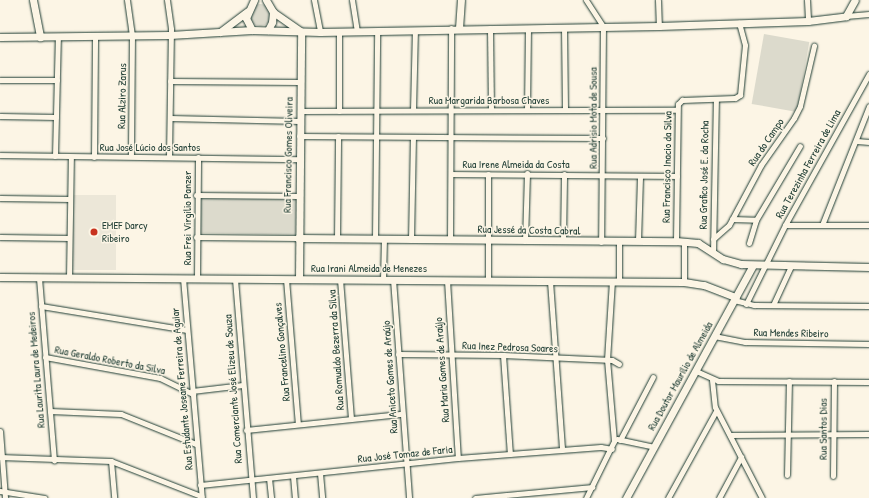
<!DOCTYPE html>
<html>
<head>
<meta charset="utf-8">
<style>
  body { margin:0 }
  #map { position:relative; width:869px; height:498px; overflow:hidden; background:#fcf5e5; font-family:"Patrick Hand",sans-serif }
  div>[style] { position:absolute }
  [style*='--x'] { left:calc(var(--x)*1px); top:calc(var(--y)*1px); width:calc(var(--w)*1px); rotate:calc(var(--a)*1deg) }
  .built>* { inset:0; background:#ece7d8; transform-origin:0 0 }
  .green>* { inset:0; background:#dcdacc; transform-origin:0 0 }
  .round { border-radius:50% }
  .roads { filter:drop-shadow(0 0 1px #1f3d34) drop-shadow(0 0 1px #1f3d34) }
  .street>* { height:5px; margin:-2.5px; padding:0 2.5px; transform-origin:2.5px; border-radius:2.5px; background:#fcf5e5 }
  .secondary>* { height:7px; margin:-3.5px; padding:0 3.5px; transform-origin:3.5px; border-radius:3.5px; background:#fcf5e5 }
  .dots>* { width:11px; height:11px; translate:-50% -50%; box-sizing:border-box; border:2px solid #fcf5e5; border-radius:50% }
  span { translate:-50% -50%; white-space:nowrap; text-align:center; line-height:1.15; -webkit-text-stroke:3px #fcf5e5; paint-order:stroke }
  .street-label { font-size:11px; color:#1f3d34 }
  .poi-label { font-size:11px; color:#1f3d34 }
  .left { translate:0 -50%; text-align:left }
</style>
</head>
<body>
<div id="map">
  <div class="built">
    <i style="left:72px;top:195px;width:44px;height:75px"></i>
  </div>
  <div class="green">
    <i class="round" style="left:249px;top:4px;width:22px;height:22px"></i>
    <i style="left:764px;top:34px;width:46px;height:71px;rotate:10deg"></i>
    <i style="left:200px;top:198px;width:96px;height:35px;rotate:1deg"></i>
  </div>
  <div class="roads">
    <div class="street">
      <i style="--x:127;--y:0;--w:35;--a:82"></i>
      <i style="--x:132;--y:35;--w:121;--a:90.5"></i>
      <i style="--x:167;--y:0;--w:29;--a:82"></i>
      <i style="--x:171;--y:29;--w:128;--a:90.9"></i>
      <i style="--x:314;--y:0;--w:33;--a:79"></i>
      <i style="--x:352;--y:0;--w:31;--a:81"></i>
      <i style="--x:586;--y:0;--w:31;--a:57"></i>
      <i style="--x:603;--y:26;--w:216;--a:90.5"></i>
      <i style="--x:658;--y:0;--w:26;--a:88"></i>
      <i style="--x:807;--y:0;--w:21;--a:87"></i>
      <i style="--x:846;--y:16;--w:23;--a:-5"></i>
      <i style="--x:564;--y:27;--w:83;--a:89.3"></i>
      <i style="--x:490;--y:28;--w:82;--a:89.3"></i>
      <i style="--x:339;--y:31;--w:80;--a:90"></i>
      <i style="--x:0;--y:80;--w:57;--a:0"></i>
      <i style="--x:170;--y:81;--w:130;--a:0.4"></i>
      <i style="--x:413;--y:110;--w:80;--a:-88.6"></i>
      <i style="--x:527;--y:110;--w:82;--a:-89.3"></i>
      <i style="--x:300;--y:111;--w:377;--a:-0.2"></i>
      <i style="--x:0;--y:116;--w:56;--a:1"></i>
      <i style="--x:170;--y:118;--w:129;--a:1.3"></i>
      <i style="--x:299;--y:136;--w:304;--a:0.4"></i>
      <i style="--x:857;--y:141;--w:12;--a:5"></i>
      <i style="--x:0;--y:155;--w:299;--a:0.8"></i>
      <i style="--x:55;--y:156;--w:119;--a:-88.6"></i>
      <i style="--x:94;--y:157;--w:121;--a:-89.5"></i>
      <i style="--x:451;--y:174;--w:226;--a:0.5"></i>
      <i style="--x:196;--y:195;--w:102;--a:0.6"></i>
      <i style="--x:0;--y:198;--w:70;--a:0.8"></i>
      <i style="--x:732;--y:219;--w:24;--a:2"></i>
      <i style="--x:756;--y:220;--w:86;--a:-59.3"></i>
      <i style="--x:785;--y:225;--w:84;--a:0"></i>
      <i style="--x:822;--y:225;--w:128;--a:-68.4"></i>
      <i style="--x:0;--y:237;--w:69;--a:0.8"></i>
      <i style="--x:196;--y:237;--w:102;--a:0.6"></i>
      <i style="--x:337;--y:239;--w:103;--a:-89.4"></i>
      <i style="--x:375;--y:239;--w:208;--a:-89.4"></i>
      <i style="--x:713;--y:239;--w:21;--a:-41"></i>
      <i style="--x:729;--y:225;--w:68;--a:-61.9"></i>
      <i style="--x:761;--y:165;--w:57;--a:-54.9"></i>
      <i style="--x:794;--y:118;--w:13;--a:-63"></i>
      <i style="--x:800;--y:106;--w:62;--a:-76.9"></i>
      <i style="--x:411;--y:240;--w:103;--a:-88.9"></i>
      <i style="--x:450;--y:240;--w:212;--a:-89.7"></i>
      <i style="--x:525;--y:241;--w:68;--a:-88.3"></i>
      <i style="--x:563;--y:241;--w:67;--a:-89.1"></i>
      <i style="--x:619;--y:241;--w:40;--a:90"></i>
      <i style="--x:638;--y:241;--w:65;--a:-88.2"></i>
      <i style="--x:676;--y:241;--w:137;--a:-89.2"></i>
      <i style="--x:678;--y:104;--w:6;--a:-45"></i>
      <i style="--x:682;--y:100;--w:53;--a:-2.2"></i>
      <i style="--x:735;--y:98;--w:6;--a:-31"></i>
      <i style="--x:740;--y:95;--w:50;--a:-84.3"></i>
      <i style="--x:745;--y:45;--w:23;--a:-105"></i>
      <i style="--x:749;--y:243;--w:24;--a:-73"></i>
      <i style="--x:713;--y:252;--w:153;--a:-88.9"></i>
      <i style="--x:39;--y:278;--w:183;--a:85.3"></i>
      <i style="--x:69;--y:278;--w:121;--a:-89.1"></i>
      <i style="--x:183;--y:278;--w:221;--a:85.1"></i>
      <i style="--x:197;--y:278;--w:121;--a:-89.5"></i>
      <i style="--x:235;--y:279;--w:220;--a:85.3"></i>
      <i style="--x:286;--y:279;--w:145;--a:85.3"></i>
      <i style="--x:340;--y:279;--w:140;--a:85.5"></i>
      <i style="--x:383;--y:279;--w:40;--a:-88.6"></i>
      <i style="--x:393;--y:279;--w:220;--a:85.8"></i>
      <i style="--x:447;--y:280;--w:178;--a:86.5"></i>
      <i style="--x:488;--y:281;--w:107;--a:-90"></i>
      <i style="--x:550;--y:281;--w:169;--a:85.9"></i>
      <i style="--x:684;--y:282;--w:41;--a:-90"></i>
      <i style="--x:734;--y:300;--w:21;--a:14"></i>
      <i style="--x:754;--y:305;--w:115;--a:0.5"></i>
      <i style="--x:746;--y:304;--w:88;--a:-63.7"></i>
      <i style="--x:785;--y:225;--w:173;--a:-60.9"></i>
      <i style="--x:773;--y:305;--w:43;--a:-65.2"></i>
      <i style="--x:41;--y:306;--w:148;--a:9.3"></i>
      <i style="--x:714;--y:336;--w:32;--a:11"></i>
      <i style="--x:745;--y:342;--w:124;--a:0.9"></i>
      <i style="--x:398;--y:354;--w:105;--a:0.5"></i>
      <i style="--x:503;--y:355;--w:109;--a:2.6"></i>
      <i style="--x:612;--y:360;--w:8;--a:30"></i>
      <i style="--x:503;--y:355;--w:99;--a:86"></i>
      <i style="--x:45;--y:357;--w:117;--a:10.3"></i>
      <i style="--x:160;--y:378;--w:37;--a:26"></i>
      <i style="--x:696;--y:371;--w:24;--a:24"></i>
      <i style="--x:718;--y:381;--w:151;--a:0.4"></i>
      <i style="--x:712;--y:380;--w:27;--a:84"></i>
      <i style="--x:715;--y:407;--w:102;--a:62.7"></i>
      <i style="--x:192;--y:391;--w:51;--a:-6.7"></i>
      <i style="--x:50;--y:411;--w:71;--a:2.4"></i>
      <i style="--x:121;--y:414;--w:81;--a:21.8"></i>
      <i style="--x:246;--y:430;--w:157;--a:-5.9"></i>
      <i style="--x:0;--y:431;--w:67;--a:85.7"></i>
      <i style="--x:730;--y:435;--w:139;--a:-0.4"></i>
      <i style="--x:617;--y:439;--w:38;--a:12"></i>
      <i style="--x:620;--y:440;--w:71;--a:-62.4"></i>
      <i style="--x:0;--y:457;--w:111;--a:2.1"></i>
      <i style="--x:111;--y:461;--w:97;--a:21.3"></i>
      <i style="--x:111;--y:461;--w:37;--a:85"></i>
      <i style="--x:320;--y:473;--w:25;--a:85"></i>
      <i style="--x:787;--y:475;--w:94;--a:-88.8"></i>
      <i style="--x:293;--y:476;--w:22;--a:85"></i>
      <i style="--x:833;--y:476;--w:95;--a:-89.4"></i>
      <i style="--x:269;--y:478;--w:20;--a:84"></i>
      <i style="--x:200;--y:485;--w:259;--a:-6"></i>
      <i style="--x:458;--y:458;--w:143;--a:-4.4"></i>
      <i style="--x:601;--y:447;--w:11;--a:10"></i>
      <i style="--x:0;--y:491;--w:45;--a:9"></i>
      <i style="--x:475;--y:498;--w:118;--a:-5.4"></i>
      <i style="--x:586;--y:498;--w:64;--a:-63.8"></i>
      <i style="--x:614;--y:441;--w:81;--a:-94.9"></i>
      <i style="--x:607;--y:360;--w:79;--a:-86.4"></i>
      <i style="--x:668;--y:498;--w:99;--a:-61.1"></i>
      <i style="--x:719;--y:498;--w:47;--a:-61.8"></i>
    </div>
    <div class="secondary">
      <i style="--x:33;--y:0;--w:38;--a:79"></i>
      <i style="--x:266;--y:0;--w:14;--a:60"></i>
      <i style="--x:273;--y:12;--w:33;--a:35"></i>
      <i style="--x:459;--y:28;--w:28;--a:-86"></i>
      <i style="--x:252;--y:30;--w:13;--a:-117"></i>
      <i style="--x:246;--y:18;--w:20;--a:-66"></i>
      <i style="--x:268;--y:30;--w:9;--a:-63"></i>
      <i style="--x:272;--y:22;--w:10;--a:-84"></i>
      <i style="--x:220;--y:32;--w:34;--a:-37"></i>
      <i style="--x:0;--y:37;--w:170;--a:-0.7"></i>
      <i style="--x:170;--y:35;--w:82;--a:-3.5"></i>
      <i style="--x:252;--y:30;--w:68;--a:1.7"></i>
      <i style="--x:320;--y:32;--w:339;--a:-1"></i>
      <i style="--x:659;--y:26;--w:149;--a:-1.9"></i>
      <i style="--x:808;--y:21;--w:38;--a:-7"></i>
      <i style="--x:846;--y:16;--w:18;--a:-61"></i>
      <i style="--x:298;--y:238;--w:378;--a:0.5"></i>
      <i style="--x:676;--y:241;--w:22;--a:5"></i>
      <i style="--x:698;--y:243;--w:30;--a:33"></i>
      <i style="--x:723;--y:259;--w:19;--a:16"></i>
      <i style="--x:741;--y:264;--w:128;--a:1.3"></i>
      <i style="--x:0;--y:277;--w:684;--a:0.42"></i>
      <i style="--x:684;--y:282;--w:20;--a:9"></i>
      <i style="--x:704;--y:285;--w:34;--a:21"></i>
      <i style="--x:299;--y:279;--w:247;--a:-89.5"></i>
      <i style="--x:626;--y:498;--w:265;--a:-61.4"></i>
    </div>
  </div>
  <div class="dots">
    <i style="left:94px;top:232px;background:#c8321e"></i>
  </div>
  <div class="street-label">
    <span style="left:122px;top:96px;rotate:-89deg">Rua Alziro Zarus</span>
    <span style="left:489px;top:100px">Rua Margarida Barbosa Chaves</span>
    <span style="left:593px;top:118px;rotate:-90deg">Rua Adrisio Mota de Sousa</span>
    <span style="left:766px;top:142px;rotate:-56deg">Rua do Campo</span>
    <span style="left:150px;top:147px">Rua José Lúcio dos Santos</span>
    <span style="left:288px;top:155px;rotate:-89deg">Rua Francisco Gomes Oliveira</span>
    <span style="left:516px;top:164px">Rua Irene Almeida da Costa</span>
    <span style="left:808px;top:164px;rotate:-61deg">Rua Terezinha Ferreira de Lima</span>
    <span style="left:667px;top:167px;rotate:-89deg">Rua Francisco Inacio da Silva</span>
    <span style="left:704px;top:175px;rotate:-89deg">Rua Grafico José E. da Rocha</span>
    <span style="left:187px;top:218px;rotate:-90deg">Rua Frei Virgilio Panzer</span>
    <span style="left:529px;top:230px;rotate:1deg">Rua Jessé da Costa Cabral</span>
    <span style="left:369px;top:268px">Rua Irani Almeida de Menezes</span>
    <span style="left:791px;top:333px;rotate:1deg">Rua Mendes Ribeiro</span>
    <span style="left:510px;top:347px;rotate:2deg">Rua Inez Pedrosa Soares</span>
    <span style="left:336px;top:350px;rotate:-94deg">Rua Romualdo Bezerra da Silva</span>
    <span style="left:282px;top:352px;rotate:-95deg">Rua Francelino Gonçalves</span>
    <span style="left:110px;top:360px;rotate:11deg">Rua Geraldo Roberto da Silva</span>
    <span style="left:36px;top:370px;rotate:-95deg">Rua Laurita Laura de Medeiros</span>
    <span style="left:442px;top:370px;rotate:-94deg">Rua Maria Gomes de Araújo</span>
    <span style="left:680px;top:376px;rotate:-61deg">Rua Doutor Maurílio de Almeida</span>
    <span style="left:390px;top:377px;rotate:-94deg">Rua Aniceto Gomes de Araújo</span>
    <span style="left:182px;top:389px;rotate:-95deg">Rua Estudante Joseane Ferreira de Aguiar</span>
    <span style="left:233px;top:389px;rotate:-94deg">Rua Comerciante José Elizeu de Souza</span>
    <span style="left:823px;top:429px;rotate:-90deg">Rua Santos Dias</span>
    <span style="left:405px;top:454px;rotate:-6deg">Rua José Tomaz de Faria</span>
  </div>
  <div class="poi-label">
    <span class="left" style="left:102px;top:232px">EMEF Darcy<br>Ribeiro</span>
  </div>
</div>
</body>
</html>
